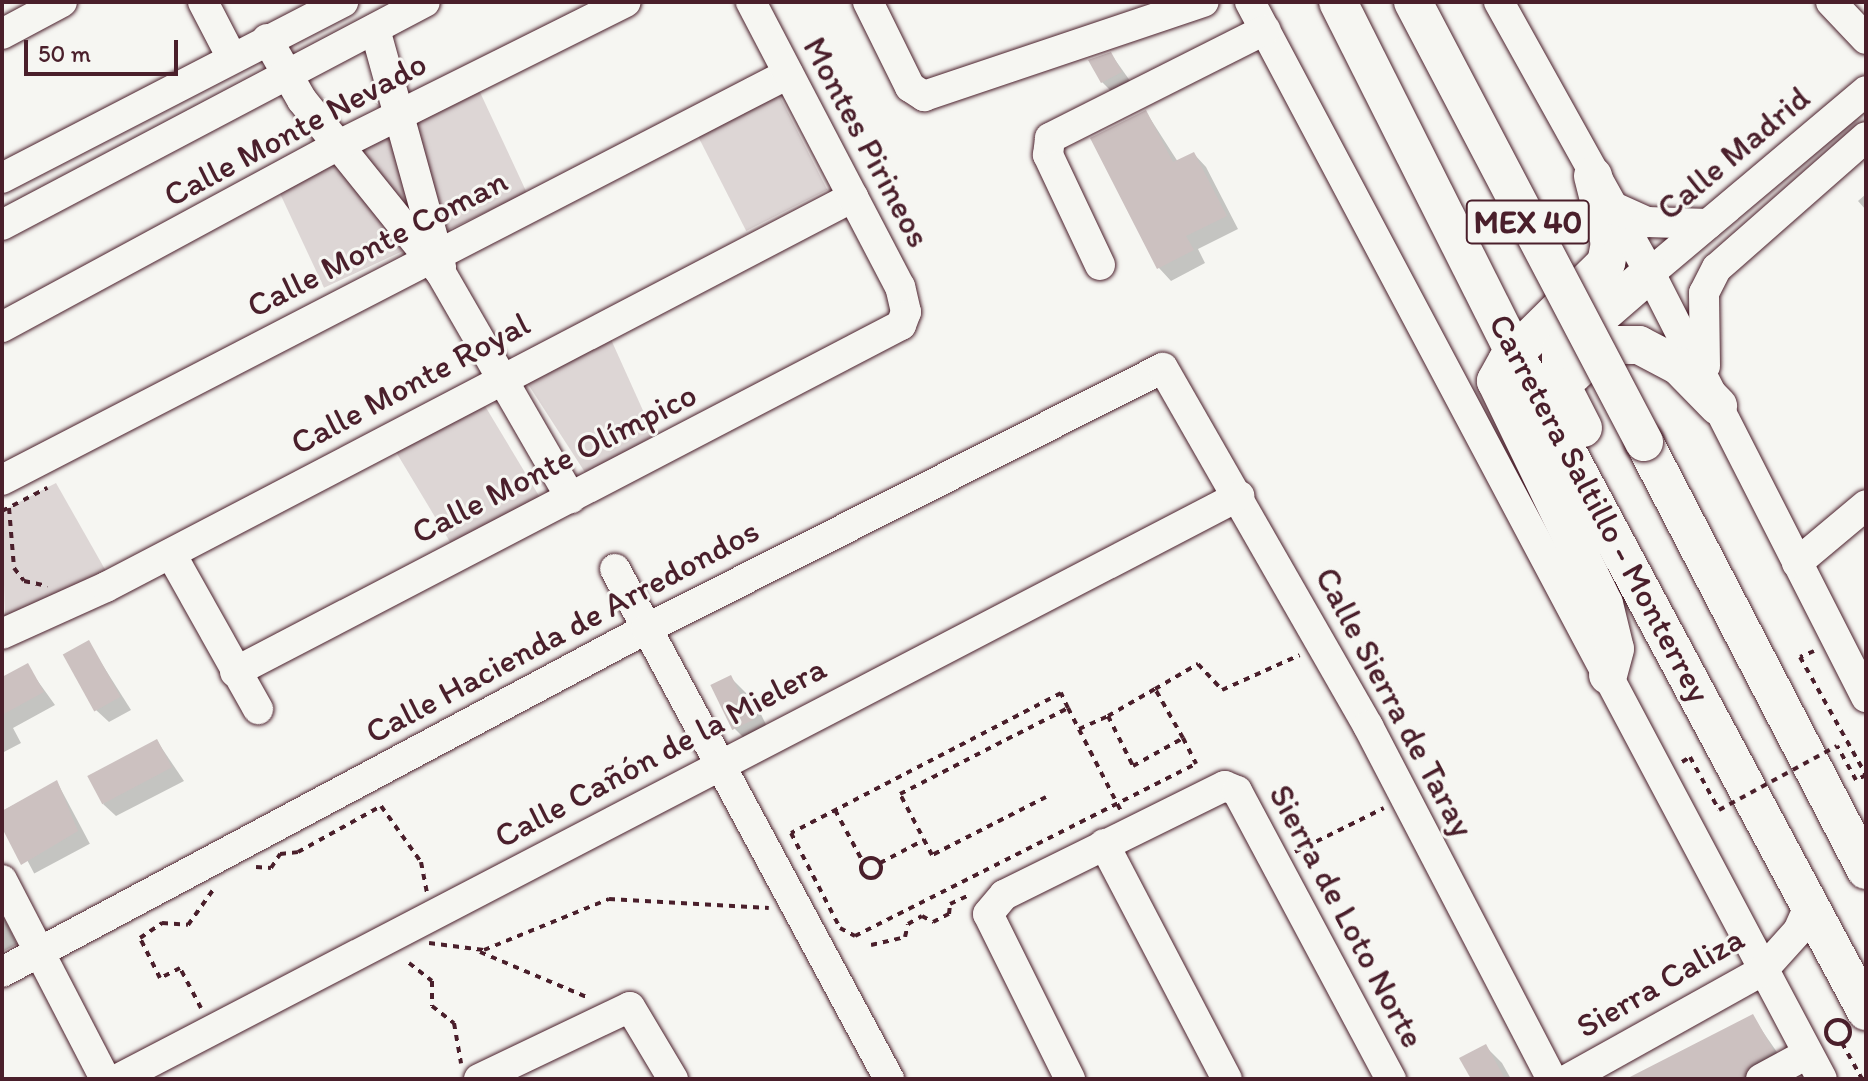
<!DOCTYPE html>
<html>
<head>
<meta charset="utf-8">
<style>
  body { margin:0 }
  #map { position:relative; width:1868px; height:1081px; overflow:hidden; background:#f6f6f2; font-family:Itim,sans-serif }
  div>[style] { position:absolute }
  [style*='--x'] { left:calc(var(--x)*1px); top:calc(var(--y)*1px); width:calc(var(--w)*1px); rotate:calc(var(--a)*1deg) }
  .green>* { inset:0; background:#ddd6d5; transform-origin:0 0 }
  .shadow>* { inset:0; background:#0003; transform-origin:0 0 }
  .building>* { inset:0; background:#ccc1c0; transform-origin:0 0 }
  .path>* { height:4px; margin-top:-2px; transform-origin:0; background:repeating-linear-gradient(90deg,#4a1f2b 0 6px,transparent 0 12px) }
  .path>.ring { margin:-2px; padding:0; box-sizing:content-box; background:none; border:4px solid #4a1f2b; border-radius:50% }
  .roads { filter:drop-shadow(0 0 2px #4a1f2b) drop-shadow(0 0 2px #4a1f2b) }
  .minor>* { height:30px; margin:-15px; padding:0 15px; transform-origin:15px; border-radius:15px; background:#f6f6f2 }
  .major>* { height:38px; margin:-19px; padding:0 19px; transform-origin:19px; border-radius:19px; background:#f6f6f2 }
  .path-bridge>* { height:4px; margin-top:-2px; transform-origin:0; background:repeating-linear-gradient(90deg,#4a1f2b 0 6px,transparent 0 12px) }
  .bridges { filter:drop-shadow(0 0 2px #4a1f2b) drop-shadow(0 0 2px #4a1f2b) }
  .major-bridge>* { height:38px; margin:-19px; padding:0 19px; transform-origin:19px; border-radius:19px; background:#f6f6f2 }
  span { translate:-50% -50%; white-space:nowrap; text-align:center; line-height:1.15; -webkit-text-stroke:6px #f6f6f2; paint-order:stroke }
  .shield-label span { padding:2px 6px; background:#f6f6f2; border:2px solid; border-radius:6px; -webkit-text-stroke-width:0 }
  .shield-label { font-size:32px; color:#4a1f2b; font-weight:700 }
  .street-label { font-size:34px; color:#4a1f2b }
  .frame { position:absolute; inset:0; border:4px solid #4a1f2b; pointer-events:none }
  .scale { position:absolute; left:24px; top:40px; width:154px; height:36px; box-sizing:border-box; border:4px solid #4a1f2b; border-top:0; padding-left:10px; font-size:24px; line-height:28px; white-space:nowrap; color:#4a1f2b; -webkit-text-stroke:6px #f6f6f2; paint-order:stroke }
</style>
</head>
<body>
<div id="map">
  <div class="green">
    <i style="left:478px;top:88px;width:116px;height:224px;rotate:65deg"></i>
    <i style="left:776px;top:89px;width:113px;height:91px;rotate:63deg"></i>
    <i style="clip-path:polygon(609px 335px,654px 435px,588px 477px,524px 378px)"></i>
    <i style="left:482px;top:401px;width:117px;height:100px;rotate:59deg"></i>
    <i style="clip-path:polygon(56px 483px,111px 580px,5px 621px,2px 511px)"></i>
  </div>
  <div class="shadow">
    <i style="clip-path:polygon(1111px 54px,1133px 85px,1115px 95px,1102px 82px)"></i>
    <i style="clip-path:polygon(1146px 112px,1178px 162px,1194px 154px,1206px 167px,1238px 229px,1198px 249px,1205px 263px,1171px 281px,1159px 268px)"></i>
    <i style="clip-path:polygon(1866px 194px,1866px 210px,1858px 201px)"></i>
    <i style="clip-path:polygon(88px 642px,131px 710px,109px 722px,96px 710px)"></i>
    <i style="clip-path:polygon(27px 666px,55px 705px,13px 728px,21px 743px,2px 753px,2px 679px)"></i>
    <i style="clip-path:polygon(730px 677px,755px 702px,776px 745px,760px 754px,735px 729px)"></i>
    <i style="clip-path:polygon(157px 741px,184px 781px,116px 816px,103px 804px)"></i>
    <i style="left:57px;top:782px;width:70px;height:63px;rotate:62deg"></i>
    <i style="clip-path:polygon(2px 914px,17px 944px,2px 952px)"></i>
    <i style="clip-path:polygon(1752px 1016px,1788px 1068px,1771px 1079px,1631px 1079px)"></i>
    <i style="clip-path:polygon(1485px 1046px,1502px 1063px,1511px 1079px,1473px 1079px)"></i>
  </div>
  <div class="building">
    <i style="clip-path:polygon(1111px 52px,1122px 72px,1101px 83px,1088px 60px)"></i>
    <i style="clip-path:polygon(1146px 110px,1173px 162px,1194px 152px,1227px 216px,1186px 236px,1194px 250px,1157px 269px,1090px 138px)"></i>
    <i style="left:89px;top:640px;width:65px;height:30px;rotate:61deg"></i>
    <i style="clip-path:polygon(28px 663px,44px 692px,2px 715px,2px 677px)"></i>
    <i style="left:731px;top:675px;width:50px;height:23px;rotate:64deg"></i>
    <i style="left:157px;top:739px;width:32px;height:79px;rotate:62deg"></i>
    <i style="clip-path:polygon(57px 780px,78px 831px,21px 865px,2px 828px,2px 811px)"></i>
    <i style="clip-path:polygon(1753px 1014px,1774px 1051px,1752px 1064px,1743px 1079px,1626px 1079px)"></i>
    <i style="clip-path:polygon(1486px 1044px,1505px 1079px,1471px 1079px,1459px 1058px)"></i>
  </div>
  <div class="path">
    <i style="--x:9;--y:508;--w:60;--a:85.2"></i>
    <i style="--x:14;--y:568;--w:16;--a:52"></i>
    <i style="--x:24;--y:581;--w:24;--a:12"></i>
    <i style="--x:2;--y:511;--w:51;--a:-27.1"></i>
    <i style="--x:1814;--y:651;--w:15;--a:157"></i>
    <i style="--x:1800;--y:657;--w:135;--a:60.8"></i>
    <i style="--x:1866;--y:775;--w:11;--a:153"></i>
    <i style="--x:1856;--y:780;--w:39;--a:-119"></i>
    <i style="--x:1068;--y:708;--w:17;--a:-115"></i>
    <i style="--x:1061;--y:693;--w:304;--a:152.6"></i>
    <i style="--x:791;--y:833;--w:107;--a:62.7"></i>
    <i style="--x:840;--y:928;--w:17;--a:28"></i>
    <i style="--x:855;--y:936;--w:382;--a:-26.8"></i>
    <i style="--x:1108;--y:716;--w:54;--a:-29.9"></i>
    <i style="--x:1079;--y:729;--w:32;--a:-24"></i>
    <i style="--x:1108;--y:716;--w:56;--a:63.4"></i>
    <i style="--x:1133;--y:766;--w:57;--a:-29.2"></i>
    <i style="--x:1183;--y:738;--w:29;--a:63"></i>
    <i style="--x:1183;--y:738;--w:56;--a:-119.7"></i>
    <i style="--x:1155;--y:689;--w:50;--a:-30.2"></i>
    <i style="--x:1198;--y:664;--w:35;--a:47"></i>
    <i style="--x:1222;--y:690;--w:85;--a:-24.2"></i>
    <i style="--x:1682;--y:762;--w:9;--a:-32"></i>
    <i style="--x:1690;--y:757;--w:60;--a:61.3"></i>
    <i style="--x:1046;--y:797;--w:128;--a:153"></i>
    <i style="--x:932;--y:855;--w:69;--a:-117.7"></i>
    <i style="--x:900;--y:794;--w:189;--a:-27.1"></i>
    <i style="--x:1068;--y:708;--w:116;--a:62.8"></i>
    <i style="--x:835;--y:810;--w:59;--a:61.7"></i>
    <i style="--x:1295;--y:852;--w:99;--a:-26.3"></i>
    <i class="ring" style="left:861px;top:858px;width:16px;height:16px"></i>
    <i style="--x:880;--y:863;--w:50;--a:-27.6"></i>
    <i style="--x:256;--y:867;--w:15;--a:4"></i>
    <i style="--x:271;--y:868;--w:17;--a:-57"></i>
    <i style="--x:280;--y:854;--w:18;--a:-6"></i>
    <i style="--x:298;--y:852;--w:95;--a:-29"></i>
    <i style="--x:381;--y:806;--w:69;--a:54.5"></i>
    <i style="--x:421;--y:862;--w:32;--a:79"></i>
    <i style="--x:429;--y:943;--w:55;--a:7.3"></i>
    <i style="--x:484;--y:950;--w:135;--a:-22.2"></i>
    <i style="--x:609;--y:899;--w:160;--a:3.2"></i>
    <i style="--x:871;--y:945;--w:35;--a:-13"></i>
    <i style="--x:905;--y:937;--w:13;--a:-77"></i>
    <i style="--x:908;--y:924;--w:16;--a:-30"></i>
    <i style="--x:922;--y:916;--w:13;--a:29"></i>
    <i style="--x:933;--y:922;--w:18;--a:-27"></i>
    <i style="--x:949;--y:914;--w:10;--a:-84"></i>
    <i style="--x:950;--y:904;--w:19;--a:-25"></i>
    <i style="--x:480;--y:952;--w:118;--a:22.9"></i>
    <i style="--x:409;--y:963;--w:29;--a:38"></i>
    <i style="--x:432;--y:981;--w:25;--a:90"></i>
    <i style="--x:432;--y:1006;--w:28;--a:38"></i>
    <i style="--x:454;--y:1023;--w:41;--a:80.1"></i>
    <i style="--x:201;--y:1008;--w:45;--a:-117.7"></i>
    <i style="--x:180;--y:968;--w:22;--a:153"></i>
    <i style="--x:160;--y:978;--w:45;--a:-116.6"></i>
    <i style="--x:140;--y:938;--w:27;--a:-34"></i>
    <i style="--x:162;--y:923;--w:26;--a:4"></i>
    <i style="--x:188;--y:925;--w:43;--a:-54.5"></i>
    <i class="ring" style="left:1826px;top:1020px;width:20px;height:20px"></i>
    <i style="--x:1842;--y:1043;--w:41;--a:60.9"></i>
  </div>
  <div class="roads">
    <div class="minor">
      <i style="--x:203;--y:2;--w:63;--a:62.6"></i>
      <i style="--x:868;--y:2;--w:95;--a:63.7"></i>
      <i style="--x:910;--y:87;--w:17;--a:33"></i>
      <i style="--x:924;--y:96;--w:295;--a:-18.6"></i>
      <i style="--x:1250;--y:2;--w:1219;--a:62.03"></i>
      <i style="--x:1499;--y:2;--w:310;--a:60.9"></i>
      <i style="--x:1650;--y:273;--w:476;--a:63"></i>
      <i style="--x:1831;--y:2;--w:51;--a:46.6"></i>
      <i style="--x:375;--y:29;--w:247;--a:74.5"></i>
      <i style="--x:2;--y:34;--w:68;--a:-28.1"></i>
      <i style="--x:267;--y:39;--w:70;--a:60.2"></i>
      <i style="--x:302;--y:100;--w:222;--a:51.2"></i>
      <i style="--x:441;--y:273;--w:260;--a:60"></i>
      <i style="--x:2;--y:178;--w:384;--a:-27.3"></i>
      <i style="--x:1609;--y:205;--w:42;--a:24.1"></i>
      <i style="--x:1647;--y:222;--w:61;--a:1.9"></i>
      <i style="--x:2;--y:225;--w:478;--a:-27.8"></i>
      <i style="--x:1100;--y:265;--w:122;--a:-115.3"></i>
      <i style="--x:1048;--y:155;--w:17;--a:-83"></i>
      <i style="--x:1050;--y:138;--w:241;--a:-26.7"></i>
      <i style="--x:1650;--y:273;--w:282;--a:-40.1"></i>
      <i style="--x:2;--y:327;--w:385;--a:-28.4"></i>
      <i style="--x:341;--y:144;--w:318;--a:-26.5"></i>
      <i style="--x:1705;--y:366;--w:73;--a:-90.8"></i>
      <i style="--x:1704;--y:293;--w:28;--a:-63"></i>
      <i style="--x:1717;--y:268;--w:198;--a:-41.3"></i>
      <i style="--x:2;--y:480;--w:885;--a:-27.32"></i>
      <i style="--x:171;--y:554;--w:178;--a:60.7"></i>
      <i style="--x:1797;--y:563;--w:90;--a:-40"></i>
      <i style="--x:615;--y:569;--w:579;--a:61.75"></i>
      <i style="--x:2;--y:634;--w:114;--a:-24.3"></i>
      <i style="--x:106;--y:587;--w:843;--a:-27.57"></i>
      <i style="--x:235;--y:672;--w:751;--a:-27.52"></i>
      <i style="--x:901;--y:325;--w:14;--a:-69"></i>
      <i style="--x:906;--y:312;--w:26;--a:-103"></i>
      <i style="--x:900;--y:287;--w:322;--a:-117.6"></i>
      <i style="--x:1104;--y:844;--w:265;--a:62.4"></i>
      <i style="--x:2;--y:880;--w:224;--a:62.6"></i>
      <i style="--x:2;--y:972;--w:730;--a:-28.04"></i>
      <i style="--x:646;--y:629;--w:579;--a:-26.79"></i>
      <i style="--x:1163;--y:368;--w:413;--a:60.2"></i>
      <i style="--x:1368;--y:726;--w:398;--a:62.5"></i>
      <i style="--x:118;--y:1079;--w:1264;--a:-27.48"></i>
      <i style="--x:479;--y:1079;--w:167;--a:-25.5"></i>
      <i style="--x:630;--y:1007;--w:84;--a:59.2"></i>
      <i style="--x:1070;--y:1079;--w:184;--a:-116.4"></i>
      <i style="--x:988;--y:914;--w:25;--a:-50"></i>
      <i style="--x:1004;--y:895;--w:246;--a:-26.3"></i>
      <i style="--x:1225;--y:786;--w:13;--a:23"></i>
      <i style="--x:1237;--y:791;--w:327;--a:61.9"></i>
      <i style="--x:1568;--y:1079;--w:222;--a:-29.1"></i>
      <i style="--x:1762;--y:971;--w:54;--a:-48"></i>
      <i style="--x:1798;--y:931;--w:27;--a:-66"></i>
      <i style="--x:1761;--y:1079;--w:52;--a:-28.5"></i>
    </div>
    <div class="major">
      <i style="--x:1338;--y:2;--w:394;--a:63.3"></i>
      <i style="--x:1515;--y:354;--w:745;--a:61.89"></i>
      <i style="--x:1593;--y:176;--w:69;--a:75.8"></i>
      <i style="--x:1610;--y:243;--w:20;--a:101"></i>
      <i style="--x:1606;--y:263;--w:139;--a:135.3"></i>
      <i style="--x:1507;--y:361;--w:23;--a:119"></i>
      <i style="--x:1496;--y:381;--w:248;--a:64.2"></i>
      <i style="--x:1604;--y:604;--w:46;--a:76.3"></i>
      <i style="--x:1615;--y:649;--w:27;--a:105"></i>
      <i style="--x:1573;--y:374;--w:42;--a:-44"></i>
      <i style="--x:1603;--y:345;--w:36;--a:0"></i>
      <i style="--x:1639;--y:345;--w:45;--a:27.7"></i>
      <i style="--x:1679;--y:366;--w:56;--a:45.7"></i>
      <i style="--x:1583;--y:428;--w:48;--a:-117.1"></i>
      <i style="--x:1561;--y:385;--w:35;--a:-90"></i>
      <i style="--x:1561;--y:350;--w:118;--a:-40.9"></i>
      <i style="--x:1644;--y:442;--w:482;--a:62.6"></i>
    </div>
  </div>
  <div class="path-bridge">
    <i style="--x:1719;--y:810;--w:134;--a:-28.5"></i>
  </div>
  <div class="bridges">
    <div class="major-bridge">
      <i style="--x:1413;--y:2;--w:497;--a:62.3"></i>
    </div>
  </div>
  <div class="shield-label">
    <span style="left:1528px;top:222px">MEX 40</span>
  </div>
  <div class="street-label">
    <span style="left:295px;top:129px;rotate:-28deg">Calle Monte Nevado</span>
    <span style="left:867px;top:142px;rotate:62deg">Montes Pirineos</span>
    <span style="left:1733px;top:153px;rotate:-40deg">Calle Madrid</span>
    <span style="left:377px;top:243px;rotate:-27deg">Calle Monte Coman</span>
    <span style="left:410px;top:383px;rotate:-28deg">Calle Monte Royal</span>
    <span style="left:554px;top:463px;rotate:-27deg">Calle Monte Olímpico</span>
    <span style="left:1600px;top:508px;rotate:62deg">Carretera Saltillo - Monterrey</span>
    <span style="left:562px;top:631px;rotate:-28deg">Calle Hacienda de Arredondos</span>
    <span style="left:1395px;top:702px;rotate:62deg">Calle Sierra de Taray</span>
    <span style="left:660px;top:752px;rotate:-28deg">Calle Cañón de la Mielera</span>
    <span style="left:1347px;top:916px;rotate:62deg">Sierra de Loto Norte</span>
    <span style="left:1660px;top:982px;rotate:-30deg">Sierra Caliza</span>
  </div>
  <div class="frame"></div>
  <div class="scale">50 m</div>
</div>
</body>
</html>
